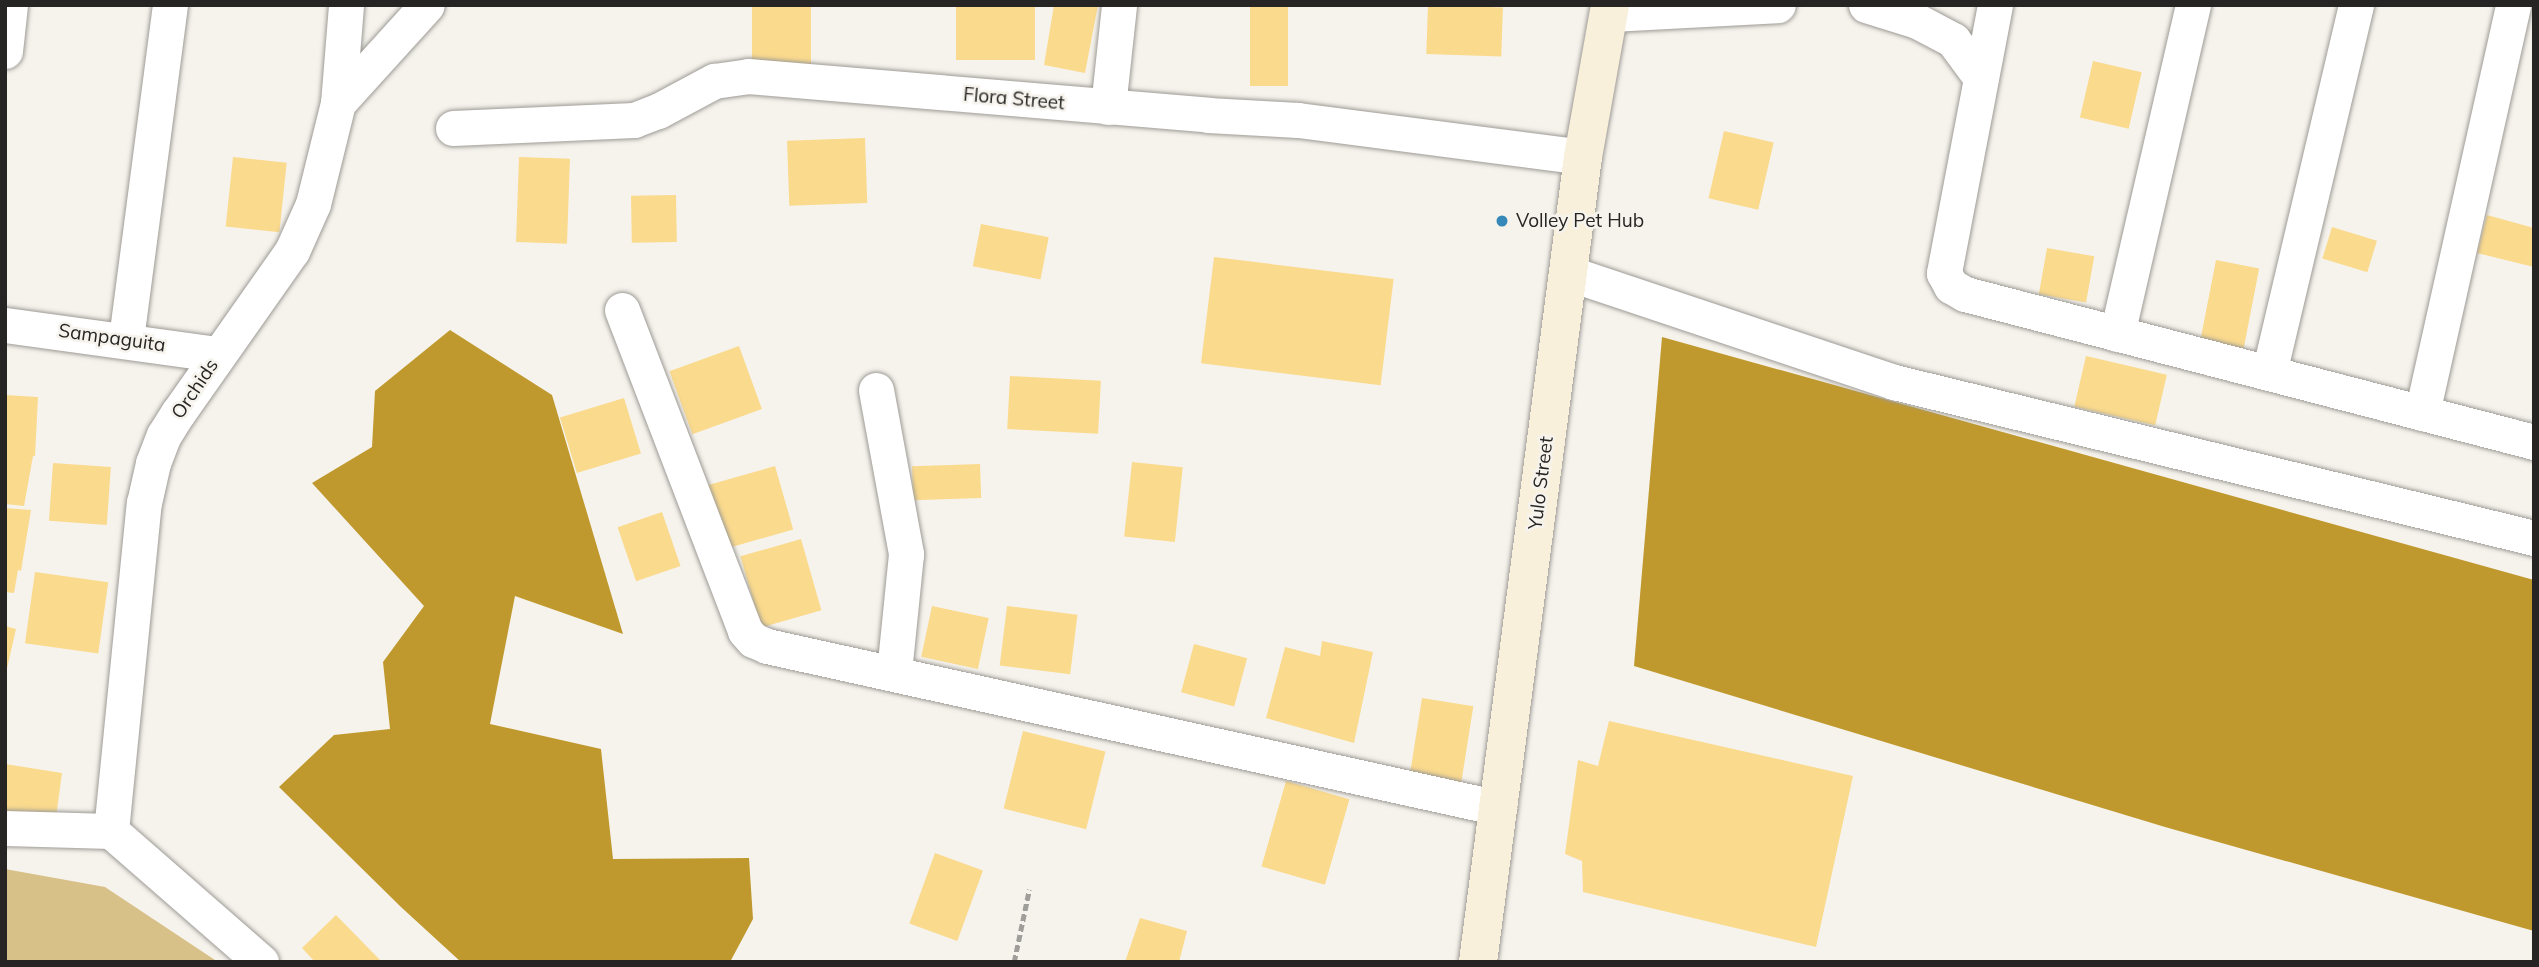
<!DOCTYPE html>
<html>
<head>
<meta charset="utf-8">
<style>
  body { margin:0 }
  #map { position:relative; width:2539px; height:967px; overflow:hidden; background:#f6f3ed; font-family:Mulish,sans-serif }
  div>[style] { position:absolute }
  [style*='--x'] { left:calc(var(--x)*1px); top:calc(var(--y)*1px); width:calc(var(--w)*1px); rotate:calc(var(--a)*1deg) }
  .green>* { inset:0; background:#d8c089 }
  .water>* { inset:0; background:#c0992e }
  .building>* { inset:0; background:#fada8d; transform-origin:0 0 }
  .path>* { height:4.5px; margin-top:-2.25px; transform-origin:0; background:repeating-linear-gradient(90deg,#a09e9a 0 7px,transparent 0 10.5px) }
  .roads { filter:drop-shadow(0 0 2px #9e9b96) drop-shadow(0 0 2px #9e9b96) }
  .minor>* { height:35px; margin:-17.5px; padding:0 17.5px; transform-origin:17.5px; border-radius:17.5px; background:#fff }
  .secondary>* { height:38px; margin:-19px; padding:0 19px; transform-origin:19px; border-radius:19px; background:#f9f0dc }
  .dots>* { width:19px; height:19px; translate:-50% -50%; box-sizing:border-box; border:4px solid #f6f3ed; border-radius:50% }
  span { translate:-50% -50%; white-space:nowrap; text-align:center; line-height:1.15; -webkit-text-stroke:5px #f6f3ed; paint-order:stroke }
  .street-label { font-size:19px; color:#262523 }
  .poi-label { font-size:19px; color:#262523 }
  .left { translate:0 -50%; text-align:left }
  .frame { position:absolute; inset:0; border:7px solid #262523; pointer-events:none }
</style>
</head>
<body>
<div id="map">
  <div class="green">
    <i style="clip-path:polygon(5px 869px,105px 887px,218px 962px,5px 962px)"></i>
  </div>
  <div class="water">
    <i style="clip-path:polygon(450px 330px,552px 395px,623px 634px,515px 596px,490px 724px,601px 749px,613px 859px,749px 858px,753px 919px,730px 962px,461px 962px,401px 907px,279px 787px,334px 735px,390px 729px,383px 662px,424px 606px,312px 483px,372px 447px,375px 391px)"></i>
    <i style="clip-path:polygon(1662px 337px,2534px 580px,2534px 931px,2165px 827px,1634px 666px)"></i>
  </div>
  <div class="building">
    <i style="left:752px;top:5px;width:59px;height:60px"></i>
    <i style="left:956px;top:5px;width:79px;height:55px"></i>
    <i style="clip-path:polygon(1054px 5px,1098px 5px,1085px 73px,1044px 65px)"></i>
    <i style="left:1250px;top:5px;width:38px;height:81px"></i>
    <i style="left:1428px;top:5px;width:75px;height:49px;rotate:2deg"></i>
    <i style="left:2093px;top:61px;width:50px;height:58px;rotate:13deg"></i>
    <i style="left:1724px;top:131px;width:51px;height:69px;rotate:13deg"></i>
    <i style="left:865px;top:138px;width:65px;height:78px;rotate:88deg"></i>
    <i style="left:233px;top:157px;width:54px;height:70px;rotate:6deg"></i>
    <i style="left:519px;top:157px;width:51px;height:85px;rotate:2deg"></i>
    <i style="left:676px;top:195px;width:47px;height:45px;rotate:89deg"></i>
    <i style="clip-path:polygon(2487px 215px,2534px 228px,2534px 267px,2477px 253px)"></i>
    <i style="left:981px;top:224px;width:69px;height:43px;rotate:11deg"></i>
    <i style="left:2332px;top:227px;width:47px;height:33px;rotate:17deg"></i>
    <i style="left:2047px;top:248px;width:48px;height:47px;rotate:10deg"></i>
    <i style="left:1214px;top:257px;width:181px;height:107px;rotate:7deg"></i>
    <i style="left:2216px;top:260px;width:44px;height:82px;rotate:11deg"></i>
    <i style="left:739px;top:346px;width:67px;height:74px;rotate:70deg"></i>
    <i style="left:2086px;top:356px;width:83px;height:52px;rotate:13deg"></i>
    <i style="left:1010px;top:376px;width:91px;height:53px;rotate:3deg"></i>
    <i style="clip-path:polygon(5px 395px,38px 397px,35px 456px,33px 456px,24px 506px,5px 504px)"></i>
    <i style="left:624px;top:398px;width:58px;height:67px;rotate:73deg"></i>
    <i style="left:1132px;top:462px;width:51px;height:75px;rotate:6deg"></i>
    <i style="left:53px;top:463px;width:58px;height:58px;rotate:4deg"></i>
    <i style="left:980px;top:464px;width:34px;height:68px;rotate:88deg"></i>
    <i style="left:775px;top:466px;width:66px;height:73px;rotate:74deg"></i>
    <i style="clip-path:polygon(5px 508px,31px 510px,21px 571px,18px 570px,14px 593px,5px 592px)"></i>
    <i style="left:662px;top:512px;width:57px;height:47px;rotate:71deg"></i>
    <i style="left:801px;top:539px;width:74px;height:63px;rotate:74deg"></i>
    <i style="left:35px;top:572px;width:74px;height:72px;rotate:8deg"></i>
    <i style="left:932px;top:606px;width:58px;height:52px;rotate:12deg"></i>
    <i style="left:1007px;top:606px;width:71px;height:60px;rotate:7deg"></i>
    <i style="clip-path:polygon(5px 626px,16px 629px,6px 673px,5px 672px)"></i>
    <i style="clip-path:polygon(1322px 641px,1373px 652px,1354px 743px,1266px 718px,1285px 647px,1320px 656px)"></i>
    <i style="left:1194px;top:644px;width:55px;height:50px;rotate:15deg"></i>
    <i style="left:1422px;top:698px;width:52px;height:80px;rotate:9deg"></i>
    <i style="clip-path:polygon(1609px 721px,1853px 776px,1816px 947px,1583px 892px,1582px 861px,1565px 854px,1578px 760px,1598px 766px)"></i>
    <i style="left:1023px;top:731px;width:85px;height:80px;rotate:14deg"></i>
    <i style="clip-path:polygon(5px 764px,62px 773px,55px 825px,5px 818px)"></i>
    <i style="left:1286px;top:781px;width:66px;height:89px;rotate:16deg"></i>
    <i style="left:935px;top:853px;width:51px;height:75px;rotate:20deg"></i>
    <i style="clip-path:polygon(336px 915px,382px 962px,315px 962px,302px 948px)"></i>
    <i style="clip-path:polygon(1140px 918px,1187px 931px,1179px 962px,1125px 962px)"></i>
  </div>
  <div class="path">
    <i style="--x:1014;--y:962;--w:74;--a:-78.2"></i>
  </div>
  <div class="roads">
    <div class="minor">
      <i style="--x:1866;--y:5;--w:53;--a:17.4"></i>
      <i style="--x:1917;--y:21;--w:41;--a:27.8"></i>
      <i style="--x:1953;--y:40;--w:47;--a:53.6"></i>
      <i style="--x:1995;--y:5;--w:273;--a:100.8"></i>
      <i style="--x:1944;--y:273;--w:15;--a:62"></i>
      <i style="--x:1951;--y:286;--w:16;--a:30"></i>
      <i style="--x:1965;--y:294;--w:588;--a:14.58"></i>
      <i style="--x:1609;--y:14;--w:169;--a:-3"></i>
      <i style="--x:5;--y:51;--w:46;--a:-83.8"></i>
      <i style="--x:338;--y:103;--w:98;--a:-85.3"></i>
      <i style="--x:1108;--y:107;--w:103;--a:-83.8"></i>
      <i style="--x:453;--y:128;--w:181;--a:-2.5"></i>
      <i style="--x:634;--y:120;--w:26;--a:-21"></i>
      <i style="--x:658;--y:111;--w:64;--a:-28.2"></i>
      <i style="--x:714;--y:81;--w:34;--a:-8"></i>
      <i style="--x:748;--y:76;--w:462;--a:4.8"></i>
      <i style="--x:1208;--y:115;--w:90;--a:3.2"></i>
      <i style="--x:1298;--y:120;--w:287;--a:7.4"></i>
      <i style="--x:1568;--y:273;--w:344;--a:18.5"></i>
      <i style="--x:1894;--y:382;--w:659;--a:13.7"></i>
      <i style="--x:622;--y:310;--w:344;--a:69"></i>
      <i style="--x:745;--y:631;--w:12;--a:48"></i>
      <i style="--x:753;--y:640;--w:15;--a:23"></i>
      <i style="--x:767;--y:646;--w:750;--a:12.48"></i>
      <i style="--x:5;--y:325;--w:215;--a:7.8"></i>
      <i style="--x:2117;--y:334;--w:338;--a:-77"></i>
      <i style="--x:126;--y:339;--w:337;--a:-82.5"></i>
      <i style="--x:2269;--y:373;--w:378;--a:-76.7"></i>
      <i style="--x:876;--y:390;--w:167;--a:79.6"></i>
      <i style="--x:906;--y:554;--w:120;--a:95.8"></i>
      <i style="--x:2422;--y:413;--w:418;--a:-77.4"></i>
      <i style="--x:5;--y:828;--w:106;--a:1.6"></i>
      <i style="--x:111;--y:831;--w:199;--a:41.1"></i>
      <i style="--x:111;--y:831;--w:330;--a:-84.3"></i>
      <i style="--x:144;--y:503;--w:41;--a:-77.3"></i>
      <i style="--x:153;--y:463;--w:30;--a:-69"></i>
      <i style="--x:164;--y:435;--w:26;--a:-58"></i>
      <i style="--x:178;--y:413;--w:198;--a:-54.9"></i>
      <i style="--x:292;--y:251;--w:51;--a:-65.9"></i>
      <i style="--x:313;--y:204;--w:104;--a:-76.1"></i>
      <i style="--x:338;--y:103;--w:132;--a:-47.8"></i>
    </div>
    <div class="secondary">
      <i style="--x:1478;--y:962;--w:812;--a:-82.57"></i>
      <i style="--x:1583;--y:157;--w:154;--a:-79.9"></i>
    </div>
  </div>
  <div class="dots">
    <i style="left:1502px;top:221px;background:#3588b8"></i>
  </div>
  <div class="street-label">
    <span style="left:1014px;top:99px;rotate:5deg">Flora Street</span>
    <span style="left:112px;top:338px;rotate:8deg">Sampaguita</span>
    <span style="left:195px;top:389px;rotate:-56deg">Orchids</span>
    <span style="left:1541px;top:483px;rotate:-83deg">Yulo Street</span>
  </div>
  <div class="poi-label">
    <span class="left" style="left:1516px;top:221px">Volley Pet Hub</span>
  </div>
  <div class="frame"></div>
</div>
</body>
</html>
